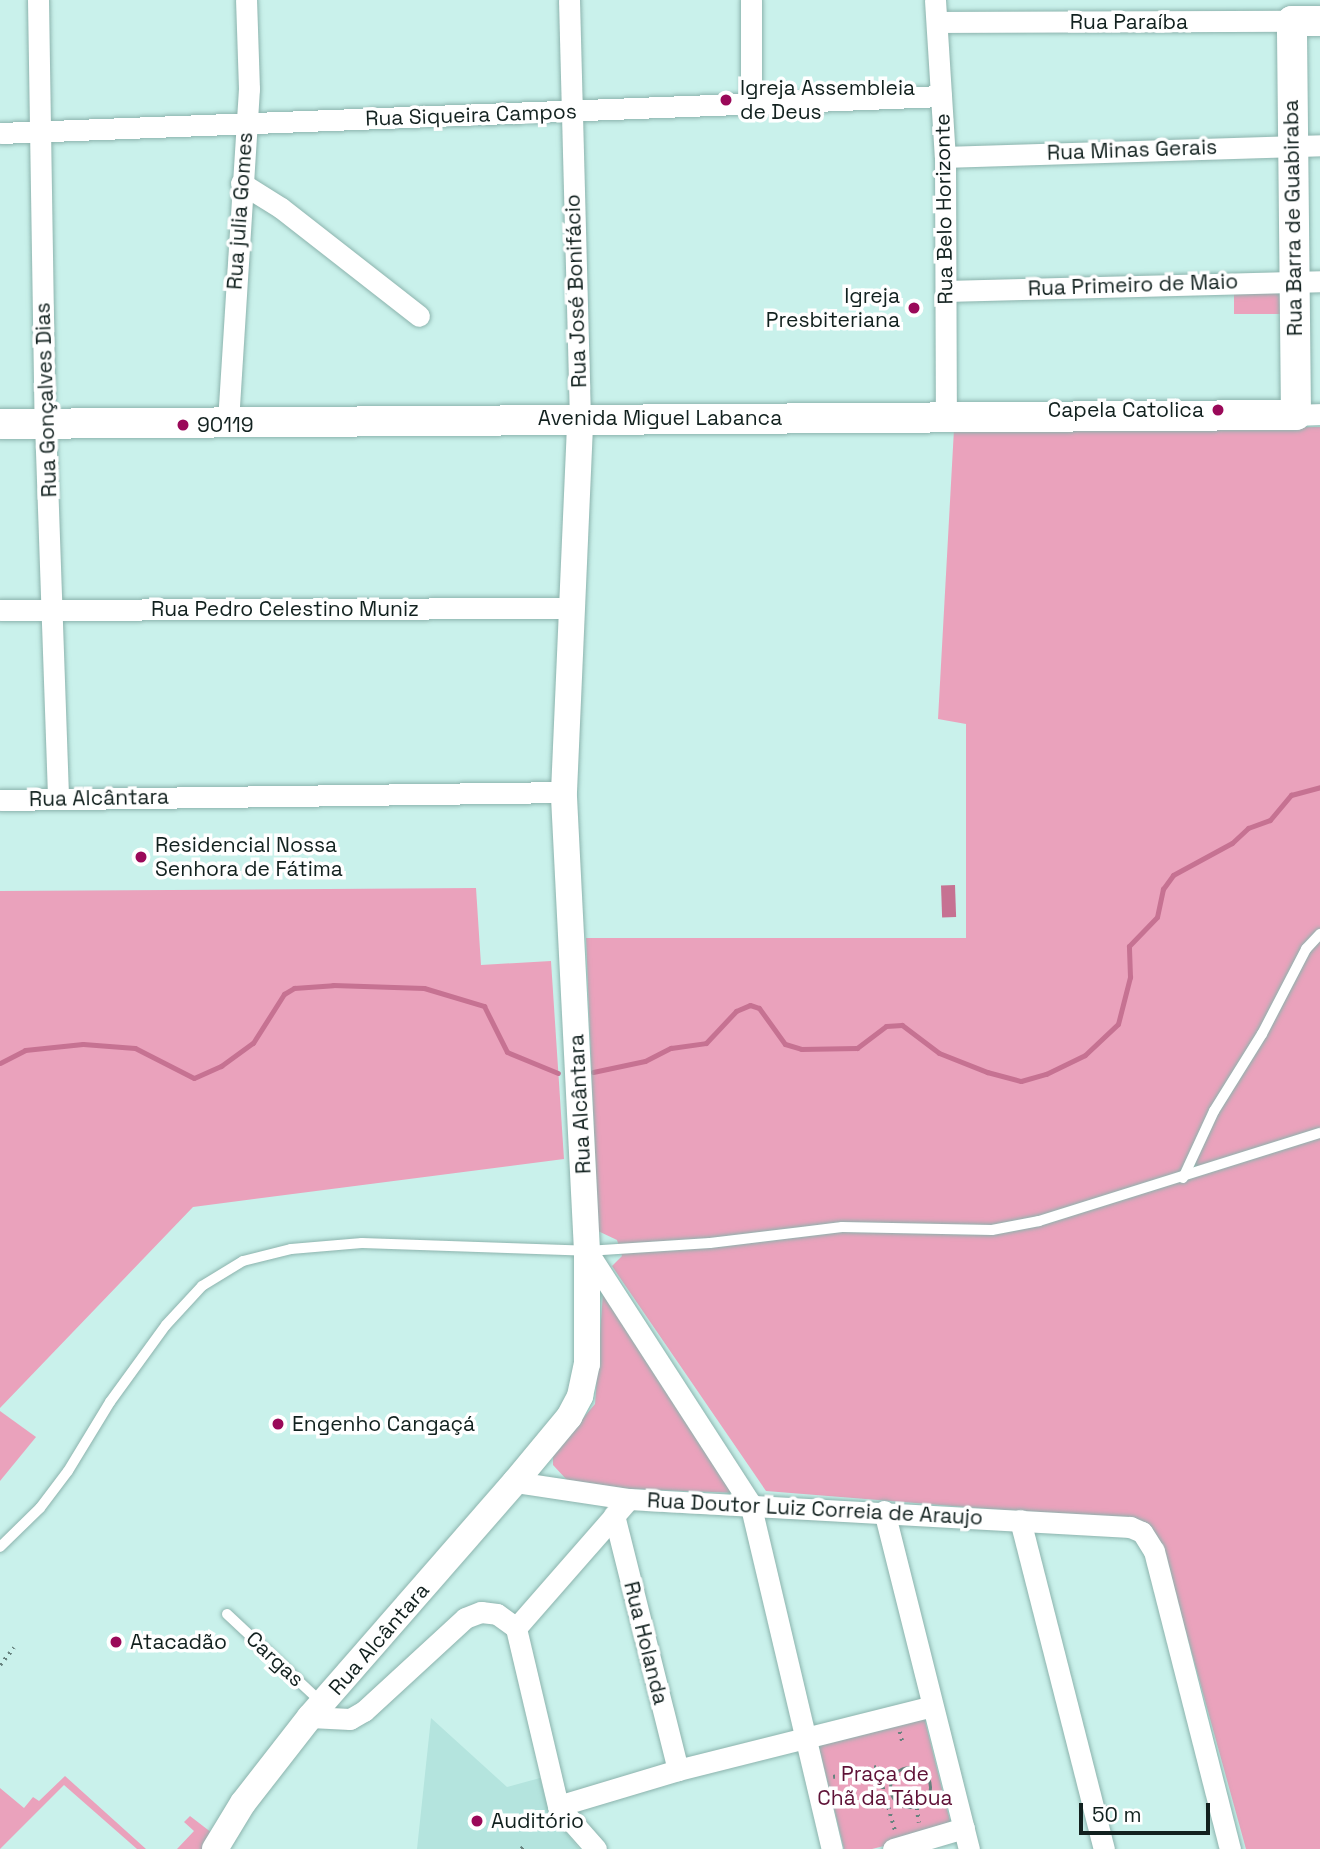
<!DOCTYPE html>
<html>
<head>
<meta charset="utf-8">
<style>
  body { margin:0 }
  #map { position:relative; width:1320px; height:1849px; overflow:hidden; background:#c9f1eb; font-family:"Space Grotesk",sans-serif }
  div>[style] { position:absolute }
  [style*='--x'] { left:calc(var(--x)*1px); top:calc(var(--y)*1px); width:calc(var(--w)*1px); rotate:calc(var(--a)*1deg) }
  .built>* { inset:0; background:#b4e4de }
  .green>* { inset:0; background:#eaa2bc; transform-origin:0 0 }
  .water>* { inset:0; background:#c67292; transform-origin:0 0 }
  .stream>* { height:5px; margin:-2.5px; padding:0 2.5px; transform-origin:2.5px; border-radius:2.5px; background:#c67292 }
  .path>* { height:3.5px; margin-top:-1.75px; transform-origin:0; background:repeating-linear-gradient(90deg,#67827e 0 2px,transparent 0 7px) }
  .path>.ring { margin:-1.75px; padding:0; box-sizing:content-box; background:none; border:3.5px solid #67827e; border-radius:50% }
  .roads { filter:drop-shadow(0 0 2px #8cb3ad) drop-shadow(0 0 2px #8cb3ad) }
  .service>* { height:10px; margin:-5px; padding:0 5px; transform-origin:5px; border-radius:5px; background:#fff }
  .minor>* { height:21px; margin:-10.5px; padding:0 10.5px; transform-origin:10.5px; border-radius:10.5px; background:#fff }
  .tertiary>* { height:26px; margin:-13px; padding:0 13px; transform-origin:13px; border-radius:13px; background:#fff }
  .secondary>* { height:30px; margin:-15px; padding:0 15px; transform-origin:15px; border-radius:15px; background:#fff }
  .dots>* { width:19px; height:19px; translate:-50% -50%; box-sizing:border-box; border:4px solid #fff; border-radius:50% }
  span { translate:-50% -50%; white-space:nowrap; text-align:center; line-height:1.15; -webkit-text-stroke:7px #fff; paint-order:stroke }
  .street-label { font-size:21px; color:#12211f }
  .poi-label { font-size:21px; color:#12211f }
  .left { translate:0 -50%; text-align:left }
  .right { translate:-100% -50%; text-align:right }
  .park-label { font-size:21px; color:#5f1237 }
  .scale { position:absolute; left:1079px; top:1803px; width:131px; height:32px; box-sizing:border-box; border:4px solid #12211f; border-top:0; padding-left:9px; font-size:21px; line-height:24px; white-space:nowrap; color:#12211f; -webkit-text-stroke:5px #fff; paint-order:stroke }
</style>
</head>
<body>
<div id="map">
  <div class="built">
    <i style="clip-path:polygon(431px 1718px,507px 1787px,540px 1778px,548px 1809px,579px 1849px,417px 1849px)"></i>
  </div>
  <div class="green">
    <i style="left:1281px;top:292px;width:22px;height:47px;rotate:90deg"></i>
    <i style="clip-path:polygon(1320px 427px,1320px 1849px,1246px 1849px,1164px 1552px,1156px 1535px,1141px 1521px,766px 1491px,616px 1272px,612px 1266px,622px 1256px,617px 1240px,598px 1231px,586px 938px,966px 938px,966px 724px,938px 719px,954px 429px)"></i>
    <i style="clip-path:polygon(476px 888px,481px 965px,551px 961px,564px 1159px,193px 1207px,0 1408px,0 891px)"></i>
    <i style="clip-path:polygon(603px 1293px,739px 1493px,629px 1489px,567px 1480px,553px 1465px,553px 1454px,595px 1404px)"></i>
    <i style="clip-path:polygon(0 1411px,36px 1437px,0 1481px)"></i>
    <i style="clip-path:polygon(924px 1717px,952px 1829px,872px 1849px,844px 1849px,818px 1743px)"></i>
    <i style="clip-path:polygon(65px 1776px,146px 1849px,137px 1849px,64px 1785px,0 1849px,0 1788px,24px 1808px,33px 1797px,39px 1801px)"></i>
    <i style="clip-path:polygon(190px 1816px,212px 1833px,205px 1849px,177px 1849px,194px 1831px,184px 1822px)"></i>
  </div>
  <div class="water">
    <i style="left:955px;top:885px;width:32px;height:14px;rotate:88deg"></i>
  </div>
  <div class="stream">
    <i style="--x:0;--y:1063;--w:28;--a:-27"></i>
    <i style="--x:25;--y:1050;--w:58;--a:-5.9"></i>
    <i style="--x:83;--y:1044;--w:52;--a:4.4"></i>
    <i style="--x:135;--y:1048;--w:66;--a:27"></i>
    <i style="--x:194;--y:1078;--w:30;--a:-24"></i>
    <i style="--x:221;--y:1066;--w:39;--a:-36"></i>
    <i style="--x:253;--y:1043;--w:58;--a:-57.7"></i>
    <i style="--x:284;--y:994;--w:12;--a:-31"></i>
    <i style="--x:294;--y:988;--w:39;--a:-4"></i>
    <i style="--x:333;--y:985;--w:91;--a:1.9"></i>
    <i style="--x:424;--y:988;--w:63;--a:16.7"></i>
    <i style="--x:484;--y:1006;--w:51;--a:63.4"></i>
    <i style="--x:507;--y:1052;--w:55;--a:22.4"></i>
    <i style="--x:593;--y:1072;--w:53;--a:-11.9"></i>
    <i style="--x:645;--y:1061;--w:29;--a:-27"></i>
    <i style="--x:671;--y:1048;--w:35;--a:-8"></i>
    <i style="--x:706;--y:1043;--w:44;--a:-46.8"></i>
    <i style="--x:736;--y:1011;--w:15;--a:-23"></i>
    <i style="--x:750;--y:1005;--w:9;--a:18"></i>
    <i style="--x:759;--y:1008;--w:44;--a:54.2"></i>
    <i style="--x:785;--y:1044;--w:17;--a:17"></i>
    <i style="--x:801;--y:1049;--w:56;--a:-1"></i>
    <i style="--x:857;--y:1048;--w:36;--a:-37"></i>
    <i style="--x:886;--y:1026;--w:16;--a:-4"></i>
    <i style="--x:902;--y:1025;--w:46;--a:37.1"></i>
    <i style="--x:939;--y:1053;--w:52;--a:21.6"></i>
    <i style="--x:987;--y:1072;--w:35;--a:15"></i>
    <i style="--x:1021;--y:1081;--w:26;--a:-16"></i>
    <i style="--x:1046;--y:1074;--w:43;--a:-26"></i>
    <i style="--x:1085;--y:1055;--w:45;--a:-43.2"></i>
    <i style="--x:1118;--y:1024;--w:49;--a:-75.7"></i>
    <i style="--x:1130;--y:977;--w:31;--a:-92"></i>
    <i style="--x:1129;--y:946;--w:40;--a:-46"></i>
    <i style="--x:1157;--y:917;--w:29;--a:-78"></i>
    <i style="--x:1163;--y:889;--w:17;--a:-54"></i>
    <i style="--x:1173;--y:875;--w:67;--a:-28.5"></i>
    <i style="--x:1232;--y:843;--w:22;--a:-43"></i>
    <i style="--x:1248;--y:828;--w:23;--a:-20"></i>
    <i style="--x:1270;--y:820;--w:33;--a:-50"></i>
    <i style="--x:1291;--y:795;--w:30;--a:-15"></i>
  </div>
  <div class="path">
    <i style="--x:0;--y:1665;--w:22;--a:-51"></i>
    <i style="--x:900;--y:1732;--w:12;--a:76"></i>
    <i class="ring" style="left:891px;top:1768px;width:36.5px;height:36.5px"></i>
    <i style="--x:833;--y:1777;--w:45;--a:-12.8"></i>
    <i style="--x:877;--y:1767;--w:66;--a:74.1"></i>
    <i style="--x:917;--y:1808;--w:15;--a:82"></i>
    <i style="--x:521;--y:1849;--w:3;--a:-45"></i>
  </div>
  <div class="roads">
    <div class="service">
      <i style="--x:1183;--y:1178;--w:74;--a:-65.2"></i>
      <i style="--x:1214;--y:1111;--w:91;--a:-58.1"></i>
      <i style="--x:1262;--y:1034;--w:96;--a:-62.6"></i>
      <i style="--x:1306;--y:949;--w:21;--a:-47"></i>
      <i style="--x:0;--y:1547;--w:56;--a:-44.3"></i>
      <i style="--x:40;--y:1508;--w:46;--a:-52.9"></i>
      <i style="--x:68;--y:1471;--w:81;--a:-58.7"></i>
      <i style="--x:110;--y:1402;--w:95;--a:-54"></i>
      <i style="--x:166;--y:1325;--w:53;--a:-47.3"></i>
      <i style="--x:202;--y:1286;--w:48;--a:-31.4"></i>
      <i style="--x:243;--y:1261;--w:49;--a:-14"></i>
      <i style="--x:291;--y:1249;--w:71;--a:-4.8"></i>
      <i style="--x:362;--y:1243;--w:225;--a:2"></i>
      <i style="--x:587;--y:1251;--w:123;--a:-3.7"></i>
      <i style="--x:710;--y:1243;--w:133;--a:-6.9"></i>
      <i style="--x:842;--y:1227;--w:150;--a:1.1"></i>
      <i style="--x:992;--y:1230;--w:48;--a:-10.8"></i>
      <i style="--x:1039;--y:1221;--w:294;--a:-17.4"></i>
      <i style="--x:227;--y:1614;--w:130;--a:43.1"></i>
    </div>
    <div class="minor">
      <i style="--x:38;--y:0;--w:423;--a:89.1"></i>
      <i style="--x:45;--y:423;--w:376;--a:88"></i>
      <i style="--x:569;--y:0;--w:419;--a:88.5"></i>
      <i style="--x:935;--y:0;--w:157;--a:86.4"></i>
      <i style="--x:945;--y:157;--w:260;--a:89.8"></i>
      <i style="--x:937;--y:22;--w:355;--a:-0.2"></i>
      <i style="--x:751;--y:103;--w:103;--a:-90"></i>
      <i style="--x:0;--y:133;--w:942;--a:-2.25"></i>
      <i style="--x:945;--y:157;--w:375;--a:-1.8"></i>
      <i style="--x:241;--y:183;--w:47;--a:32"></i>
      <i style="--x:281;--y:208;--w:175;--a:38"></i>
      <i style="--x:946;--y:291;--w:374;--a:-1.5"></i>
      <i style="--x:1296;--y:415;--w:24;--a:-2"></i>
      <i style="--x:228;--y:422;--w:334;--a:-86.4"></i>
      <i style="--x:249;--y:89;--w:89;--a:-91.9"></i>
      <i style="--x:0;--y:610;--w:569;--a:-0.2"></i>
      <i style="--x:0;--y:800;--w:564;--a:-0.81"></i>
      <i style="--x:587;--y:1251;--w:300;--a:57.1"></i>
      <i style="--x:750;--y:1503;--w:356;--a:76.7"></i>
      <i style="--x:515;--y:1482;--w:115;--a:8.5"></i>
      <i style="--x:884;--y:1511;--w:349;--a:75.9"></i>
      <i style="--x:614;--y:1515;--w:263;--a:75.9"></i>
      <i style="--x:1020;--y:1520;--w:340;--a:75.7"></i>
      <i style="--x:310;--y:1717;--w:40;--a:2.9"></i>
      <i style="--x:350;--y:1719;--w:16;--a:-30"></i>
      <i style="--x:364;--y:1711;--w:137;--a:-42.6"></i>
      <i style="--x:465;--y:1618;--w:17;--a:-21"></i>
      <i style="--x:481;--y:1612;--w:16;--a:7"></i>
      <i style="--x:497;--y:1614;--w:24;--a:36"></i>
      <i style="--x:558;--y:1806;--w:125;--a:-16.7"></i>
      <i style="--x:678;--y:1770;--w:262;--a:-14.1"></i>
      <i style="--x:596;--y:1849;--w:57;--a:-131.5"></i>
      <i style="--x:558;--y:1806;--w:183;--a:-103.3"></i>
      <i style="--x:516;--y:1628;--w:171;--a:-48.8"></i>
      <i style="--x:629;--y:1499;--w:502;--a:3.2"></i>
      <i style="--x:1130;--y:1527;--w:13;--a:23"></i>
      <i style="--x:1142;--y:1532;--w:22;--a:58"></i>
      <i style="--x:1154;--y:1551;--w:308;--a:75.7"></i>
      <i style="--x:893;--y:1849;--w:74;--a:-16.5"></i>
    </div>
    <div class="tertiary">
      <i style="--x:215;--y:1849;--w:54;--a:-58.7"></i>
      <i style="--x:243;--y:1803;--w:109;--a:-52.1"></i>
      <i style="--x:310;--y:1717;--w:312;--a:-48.9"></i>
      <i style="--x:515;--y:1482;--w:85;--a:-50.3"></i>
      <i style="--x:569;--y:1417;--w:24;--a:-62"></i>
      <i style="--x:580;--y:1396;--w:33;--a:-78"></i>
      <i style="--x:587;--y:1364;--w:113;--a:-90"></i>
      <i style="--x:587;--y:1251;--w:460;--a:-92.9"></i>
      <i style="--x:564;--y:792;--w:373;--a:-87.5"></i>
    </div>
    <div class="secondary">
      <i style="--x:0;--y:424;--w:1296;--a:-0.4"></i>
      <i style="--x:1296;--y:415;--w:394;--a:-90.6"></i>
      <i style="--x:1292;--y:21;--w:28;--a:0"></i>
    </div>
  </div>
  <div class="dots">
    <i style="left:726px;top:100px;background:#9a0959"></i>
    <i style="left:914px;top:308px;background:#9a0959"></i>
    <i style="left:1218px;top:410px;background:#9a0959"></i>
    <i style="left:183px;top:425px;background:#9a0959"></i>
    <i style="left:141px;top:857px;background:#9a0959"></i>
    <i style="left:278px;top:1424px;background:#9a0959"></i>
    <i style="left:116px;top:1642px;background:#9a0959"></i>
    <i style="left:477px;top:1821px;background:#9a0959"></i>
  </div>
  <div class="street-label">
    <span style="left:1129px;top:22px">Rua Paraíba</span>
    <span style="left:471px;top:115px;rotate:-2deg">Rua Siqueira Campos</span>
    <span style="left:1132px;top:150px;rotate:-2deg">Rua Minas Gerais</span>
    <span style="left:944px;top:209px;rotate:-91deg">Rua Belo Horizonte</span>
    <span style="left:240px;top:211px;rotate:-86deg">Rua julia Gomes</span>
    <span style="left:1293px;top:218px;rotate:-91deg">Rua Barra de Guabiraba</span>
    <span style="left:1133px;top:285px;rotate:-2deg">Rua Primeiro de Maio</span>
    <span style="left:576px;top:291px;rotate:-92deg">Rua José Bonifácio</span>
    <span style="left:46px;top:400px;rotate:-92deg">Rua Gonçalves Dias</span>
    <span style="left:660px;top:418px">Avenida Miguel Labanca</span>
    <span style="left:285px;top:609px">Rua Pedro Celestino Muniz</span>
    <span style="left:99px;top:798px;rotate:-1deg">Rua Alcântara</span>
    <span style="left:580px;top:1104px;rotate:-93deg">Rua Alcântara</span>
    <span style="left:815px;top:1509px;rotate:3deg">Rua Doutor Luiz Correia de Araujo</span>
    <span style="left:379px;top:1639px;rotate:-49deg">Rua Alcântara</span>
    <span style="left:646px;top:1643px;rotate:76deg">Rua Holanda</span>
    <span style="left:275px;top:1659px;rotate:43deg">Cargas</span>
  </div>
  <div class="poi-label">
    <span class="left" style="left:740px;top:100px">Igreja Assembleia<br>de Deus</span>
    <span class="right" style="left:900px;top:308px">Igreja<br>Presbiteriana</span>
    <span class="right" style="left:1204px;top:410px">Capela Catolica</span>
    <span class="left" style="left:197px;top:425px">90119</span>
    <span class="left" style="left:155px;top:857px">Residencial Nossa<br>Senhora de Fátima</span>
    <span class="left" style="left:292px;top:1424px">Engenho Cangaçá</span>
    <span class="left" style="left:130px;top:1642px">Atacadão</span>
    <span class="left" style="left:491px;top:1821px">Auditório</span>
  </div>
  <div class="park-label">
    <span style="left:885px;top:1786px">Praça de<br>Chã da Tábua</span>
  </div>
  <div class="scale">50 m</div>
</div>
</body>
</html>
